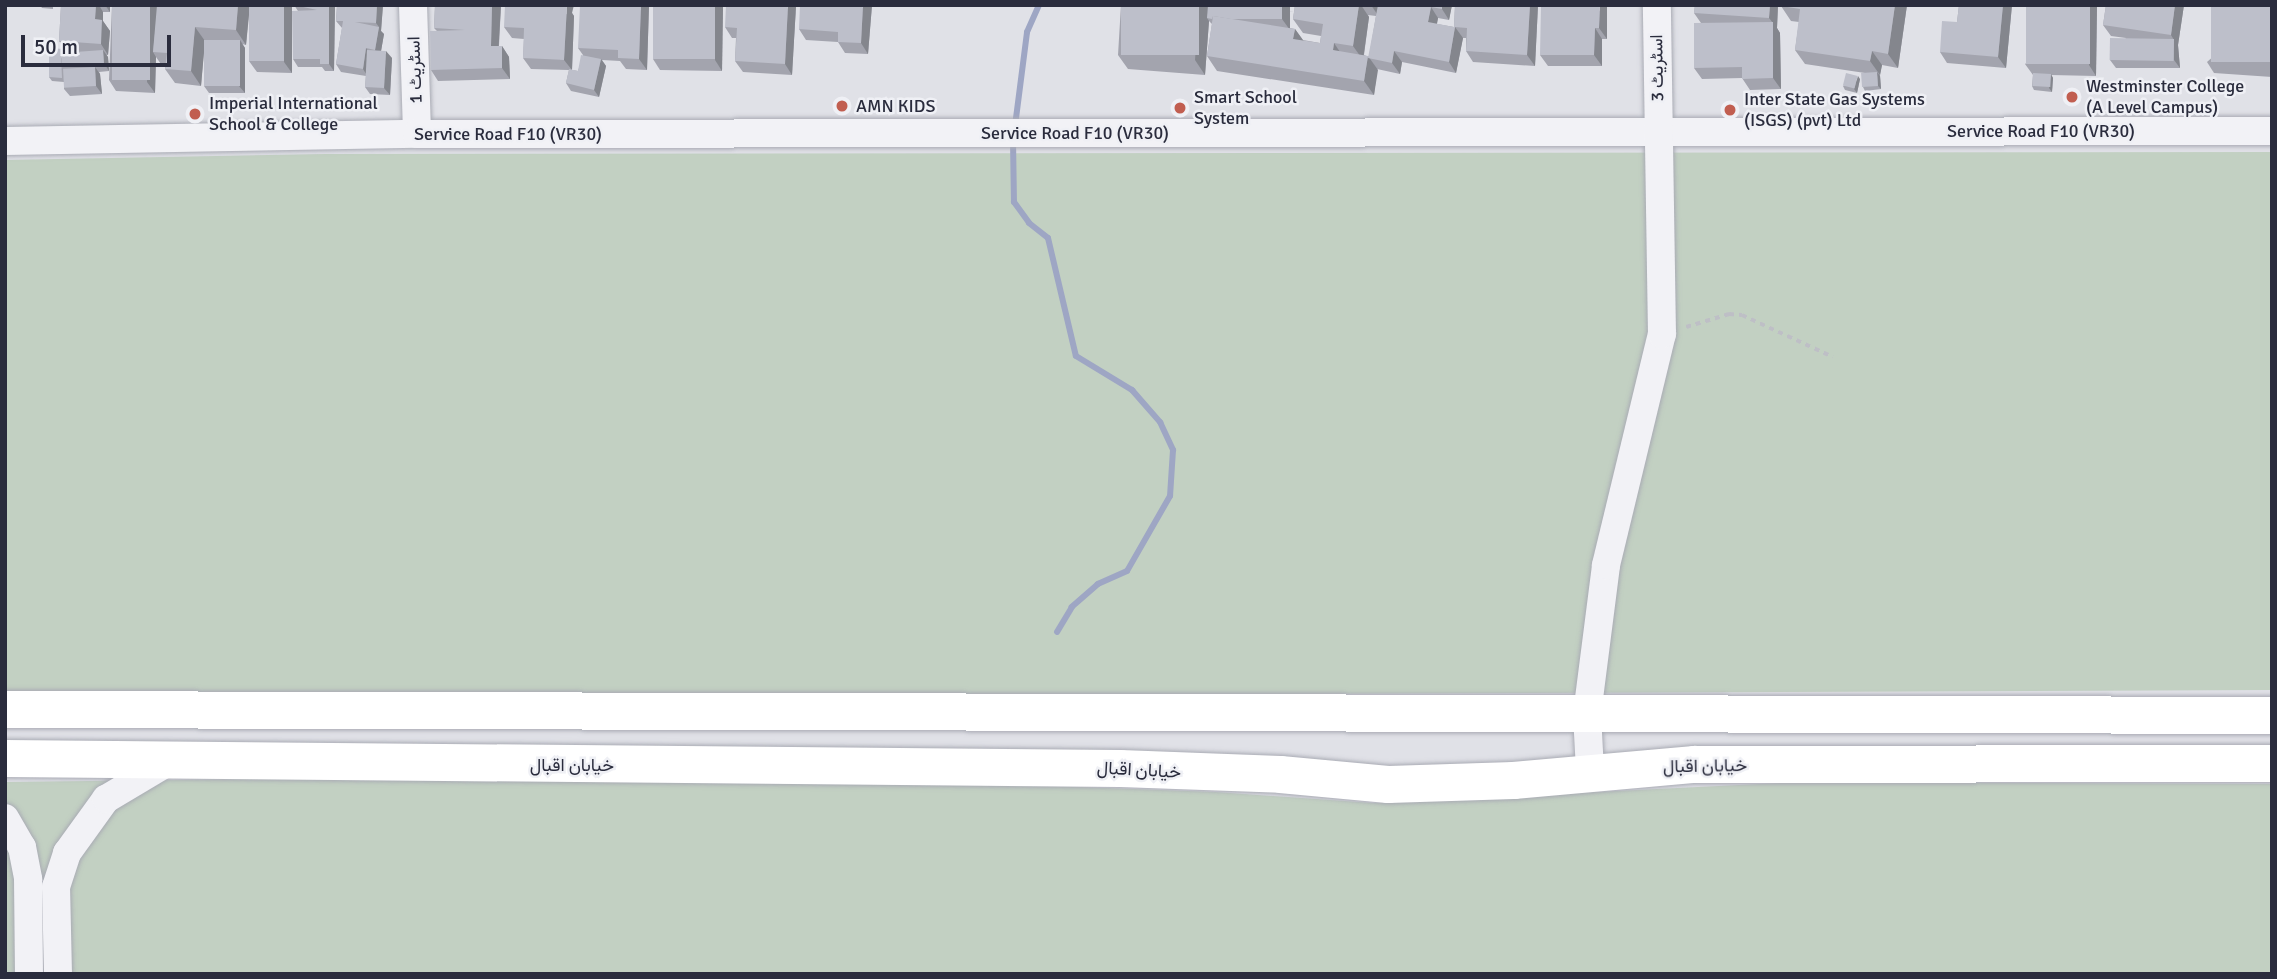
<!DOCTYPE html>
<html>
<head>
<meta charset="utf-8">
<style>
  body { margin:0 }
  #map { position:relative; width:2277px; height:979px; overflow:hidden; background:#e0e1e7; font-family:Signika,Vazirmatn,sans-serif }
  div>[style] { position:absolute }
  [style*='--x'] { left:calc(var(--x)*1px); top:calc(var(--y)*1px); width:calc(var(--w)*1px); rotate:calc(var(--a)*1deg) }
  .green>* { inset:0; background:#c2d0c2 }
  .stream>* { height:6px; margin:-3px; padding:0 3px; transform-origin:3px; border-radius:3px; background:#9ea6c4 }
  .path>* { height:3.5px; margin-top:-1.75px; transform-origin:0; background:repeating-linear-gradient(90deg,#bebfc6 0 5px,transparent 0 10px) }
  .roads { filter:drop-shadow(0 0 2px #a9abb4) drop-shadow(0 0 2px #a9abb4) }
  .minor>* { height:28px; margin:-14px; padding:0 14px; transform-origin:14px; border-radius:14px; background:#f2f2f6 }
  .major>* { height:37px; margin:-18.5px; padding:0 18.5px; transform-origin:18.5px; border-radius:18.5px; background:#fff }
  .wall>* { inset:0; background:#a3a4ae }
  .shaded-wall>* { inset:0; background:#84868d }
  .building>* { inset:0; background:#bdbfca; transform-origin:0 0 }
  .dots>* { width:19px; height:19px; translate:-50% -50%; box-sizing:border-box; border:4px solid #eff0f5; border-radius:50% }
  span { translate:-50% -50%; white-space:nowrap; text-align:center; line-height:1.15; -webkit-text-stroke:5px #eff0f5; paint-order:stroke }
  .street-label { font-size:18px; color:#2a2c3d }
  .poi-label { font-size:18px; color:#2a2c3d }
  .left { translate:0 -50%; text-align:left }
  .frame { position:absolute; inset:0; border:7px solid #2a2c3d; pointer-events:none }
  .scale { position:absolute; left:21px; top:35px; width:150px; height:32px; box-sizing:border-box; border:4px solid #2a2c3d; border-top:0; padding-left:9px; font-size:21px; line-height:24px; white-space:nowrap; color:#2a2c3d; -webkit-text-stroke:5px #eff0f5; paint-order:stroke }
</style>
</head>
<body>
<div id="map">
  <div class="green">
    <i style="clip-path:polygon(2272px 152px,2272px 690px,764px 696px,5px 693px,5px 160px,325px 154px)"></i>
    <i style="clip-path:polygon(433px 777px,826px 778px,1216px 792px,1373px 803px,1798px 782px,2272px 784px,2272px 974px,5px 974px,5px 782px)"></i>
  </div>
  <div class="stream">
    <i style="--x:1015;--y:126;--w:95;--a:-82.7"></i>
    <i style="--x:1027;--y:32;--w:30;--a:-66"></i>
    <i style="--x:1013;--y:140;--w:62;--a:89.1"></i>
    <i style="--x:1014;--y:202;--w:26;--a:54"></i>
    <i style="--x:1029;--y:223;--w:24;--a:38"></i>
    <i style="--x:1048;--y:238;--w:121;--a:76.7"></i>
    <i style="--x:1076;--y:356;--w:66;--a:31.3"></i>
    <i style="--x:1132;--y:390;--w:43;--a:48.8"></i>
    <i style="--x:1160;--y:422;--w:31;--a:65"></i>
    <i style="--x:1173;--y:450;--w:46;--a:93.7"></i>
    <i style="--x:1170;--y:496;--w:86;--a:119.8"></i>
    <i style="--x:1127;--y:571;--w:32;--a:156"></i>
    <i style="--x:1098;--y:584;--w:35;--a:139"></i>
    <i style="--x:1072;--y:607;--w:29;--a:121"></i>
  </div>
  <div class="path">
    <i style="--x:1686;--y:327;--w:45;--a:-16.8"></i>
    <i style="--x:1729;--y:314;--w:13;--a:4"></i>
    <i style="--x:1742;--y:315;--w:100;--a:24.8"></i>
  </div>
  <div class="roads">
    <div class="minor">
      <i style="--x:413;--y:5;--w:129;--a:88.2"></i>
      <i style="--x:5;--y:141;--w:412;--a:-1"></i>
      <i style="--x:417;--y:134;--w:1855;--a:-0.09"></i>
      <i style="--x:1590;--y:770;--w:56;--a:-93.1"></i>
      <i style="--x:1587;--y:714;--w:150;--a:-82.7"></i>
      <i style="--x:1606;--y:565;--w:238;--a:-76.4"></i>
      <i style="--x:1662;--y:334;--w:329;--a:-90.9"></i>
      <i style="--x:5;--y:818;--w:34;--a:60"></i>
      <i style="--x:22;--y:847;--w:33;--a:79"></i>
      <i style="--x:28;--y:879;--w:95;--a:89.4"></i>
      <i style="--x:58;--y:974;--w:87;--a:-91.3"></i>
      <i style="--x:56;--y:887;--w:36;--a:-72"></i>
      <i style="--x:67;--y:853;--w:67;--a:-54.2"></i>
      <i style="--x:106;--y:799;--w:74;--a:-30.7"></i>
    </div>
    <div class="major">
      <i style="--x:5;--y:709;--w:2267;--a:0.15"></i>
      <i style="--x:5;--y:758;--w:1115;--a:0.51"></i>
      <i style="--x:1120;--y:768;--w:160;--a:2.1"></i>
      <i style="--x:1280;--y:774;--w:108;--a:5.3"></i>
      <i style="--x:1388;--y:784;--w:125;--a:-1.8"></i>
      <i style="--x:1513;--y:780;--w:182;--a:-5.1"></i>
      <i style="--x:1694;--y:764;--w:578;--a:-0.1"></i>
    </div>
  </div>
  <div class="wall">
    <i style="clip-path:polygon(40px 5px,53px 5px,53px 9px,42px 8px)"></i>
    <i style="clip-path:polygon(61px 5px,110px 5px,110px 12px,103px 12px,103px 21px,110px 31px,108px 55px,106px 55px,108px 57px,109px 71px,99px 72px,100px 74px,102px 94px,70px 96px,64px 89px,64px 82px,52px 81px,49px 77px,65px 52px,65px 53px,75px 53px,67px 52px,59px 41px)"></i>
    <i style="clip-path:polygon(112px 5px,292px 5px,292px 73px,257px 72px,249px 61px,249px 11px,246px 45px,242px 44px,245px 48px,245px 93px,209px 93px,204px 86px,204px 50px,201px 86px,175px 83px,165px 69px,165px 67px,163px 67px,156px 57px,155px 93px,116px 91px,109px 80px)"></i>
    <i style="clip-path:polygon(294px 5px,335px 5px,334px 71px,325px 71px,322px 67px,298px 67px,293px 59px,298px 11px)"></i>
    <i style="clip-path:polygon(337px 5px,383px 5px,381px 31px,384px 34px,381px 51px,392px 58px,390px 95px,370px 94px,365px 87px,366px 76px,341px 72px,336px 64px,342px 28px,336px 21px)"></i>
    <i style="clip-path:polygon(435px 5px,501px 5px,499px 46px,502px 46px,509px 57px,510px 79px,438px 81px,431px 70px,437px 31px,434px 28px)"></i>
    <i style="clip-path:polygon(649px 5px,647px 70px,626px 69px,620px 61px,602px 60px,606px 66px,599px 97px,571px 91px,566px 83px,569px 70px,531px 69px,523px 58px,524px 39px,512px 38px,504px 27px,572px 13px,574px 16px,572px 70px,578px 71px,583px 55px,578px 48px)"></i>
    <i style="clip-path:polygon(653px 5px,723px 5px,722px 71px,660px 70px,653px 59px)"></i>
    <i style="clip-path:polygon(872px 5px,868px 54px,845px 53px,838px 42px,806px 40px,799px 29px)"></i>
    <i style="clip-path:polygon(evenodd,1121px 5px,1290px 5px,1290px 28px,1295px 29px,1303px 40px,1320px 43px,1321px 36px,1303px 33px,1293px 19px,1295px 5px,1452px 5px,1449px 20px,1438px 18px,1437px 24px,1454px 27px,1455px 5px,1538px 5px,1535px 66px,1473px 62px,1466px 51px,1466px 38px,1463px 38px,1456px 73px,1402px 62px,1400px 74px,1377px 69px,1374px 95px,1217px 71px,1207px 56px,1212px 24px,1209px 21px,1205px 75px,1128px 69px,1118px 55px,1121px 5px,1368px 15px,1376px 16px,1369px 57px,1364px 55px,1369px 17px,1368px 15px)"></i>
    <i style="clip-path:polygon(1607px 5px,1607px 39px,1602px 39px,1602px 66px,1548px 66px,1540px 55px)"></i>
    <i style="clip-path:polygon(1695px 5px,1778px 5px,1777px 28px,1780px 33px,1781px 89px,1750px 90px,1742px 78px,1702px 79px,1694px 68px,1701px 23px,1694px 13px)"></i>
    <i style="clip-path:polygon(1907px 5px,1898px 68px,1882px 65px,1880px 75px,1881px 89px,1865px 91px,1863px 87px,1865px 73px,1805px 64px,1795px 50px,1799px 22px,1791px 21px,1781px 6px)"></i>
    <i style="clip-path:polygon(1959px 5px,2012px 5px,2006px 68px,1947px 63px,1940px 52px,1957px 22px)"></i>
    <i style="clip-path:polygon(2097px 5px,2096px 76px,2051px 75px,2053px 78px,2052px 92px,2034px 90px,2032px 86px,2033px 75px,2025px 64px)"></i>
    <i style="clip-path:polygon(2106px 5px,2184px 5px,2178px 45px,2180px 68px,2116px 68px,2110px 60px,2126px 38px,2111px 36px,2103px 25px)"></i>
    <i style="clip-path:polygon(2272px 5px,2272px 77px,2214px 73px,2207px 62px)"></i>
    <i style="clip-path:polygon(796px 6px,792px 75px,743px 72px,735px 61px,736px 38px,732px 38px,725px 27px)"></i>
    <i style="clip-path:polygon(1860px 79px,1857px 93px,1845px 90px,1843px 86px)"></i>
  </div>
  <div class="shaded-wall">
    <i style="clip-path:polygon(96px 5px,99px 5px,103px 12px,103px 21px,110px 31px,108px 55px,101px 44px,95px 19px)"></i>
    <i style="clip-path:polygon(105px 5px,110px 5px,110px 12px)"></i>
    <i style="clip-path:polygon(150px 5px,158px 5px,153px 52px,156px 57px,155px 93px,147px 82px)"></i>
    <i style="clip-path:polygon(238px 5px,250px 5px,246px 45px,236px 30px)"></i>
    <i style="clip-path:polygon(284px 5px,292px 5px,292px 73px,284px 62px)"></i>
    <i style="clip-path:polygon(329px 5px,335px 5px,334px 71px,329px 64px)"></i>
    <i style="clip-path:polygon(377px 5px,383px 5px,381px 31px,384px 34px,380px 57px,375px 50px,379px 27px,376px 23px)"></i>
    <i style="clip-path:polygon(492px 5px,501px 5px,498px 57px,491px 46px)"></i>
    <i style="clip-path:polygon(567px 5px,574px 5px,572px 13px,574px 16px,572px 70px,564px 60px)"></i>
    <i style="clip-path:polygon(641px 5px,649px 5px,647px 70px,639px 59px)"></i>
    <i style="clip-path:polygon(715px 5px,723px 5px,722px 71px,715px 60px)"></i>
    <i style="clip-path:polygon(788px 5px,795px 5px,796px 6px,792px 75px,785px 64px)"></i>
    <i style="clip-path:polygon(863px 5px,872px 5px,868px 54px,861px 43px)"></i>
    <i style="clip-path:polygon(1199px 5px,1210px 5px,1207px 18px,1209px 21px,1205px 75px,1195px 60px)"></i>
    <i style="clip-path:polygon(1282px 5px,1290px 5px,1290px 30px,1282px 19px)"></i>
    <i style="clip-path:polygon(1359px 5px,1361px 5px,1369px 17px,1363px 60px,1353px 46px)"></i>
    <i style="clip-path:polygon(1371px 5px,1380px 5px,1379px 17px)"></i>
    <i style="clip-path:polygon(1442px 5px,1452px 5px,1449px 20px,1442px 9px)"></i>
    <i style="clip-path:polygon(1530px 5px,1538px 5px,1535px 66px,1527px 55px)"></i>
    <i style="clip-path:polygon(1600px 5px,1607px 5px,1607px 39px,1599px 28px)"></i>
    <i style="clip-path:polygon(1770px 5px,1778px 5px,1777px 28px,1780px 33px,1781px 89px,1773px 78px,1773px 23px,1769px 18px)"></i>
    <i style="clip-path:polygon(1895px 5px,1907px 5px,1898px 68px,1888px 54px)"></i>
    <i style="clip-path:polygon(2003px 5px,2012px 5px,2006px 68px,1998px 57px)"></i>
    <i style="clip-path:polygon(2090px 5px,2097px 5px,2096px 76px,2089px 65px)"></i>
    <i style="clip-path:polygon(2175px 5px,2184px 5px,2178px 45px,2180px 68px,2174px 60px,2174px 40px,2171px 35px)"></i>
    <i style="clip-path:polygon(1431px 7px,1438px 18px,1435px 33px,1428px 22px)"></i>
    <i style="clip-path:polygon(195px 27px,205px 41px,201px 86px,191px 71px)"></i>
    <i style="clip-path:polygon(1455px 27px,1463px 38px,1456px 73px,1449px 62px)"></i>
    <i style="clip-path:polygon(1595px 28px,1602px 39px,1602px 66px,1594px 55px)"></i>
    <i style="clip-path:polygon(1295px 29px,1305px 43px,1293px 39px)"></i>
    <i style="clip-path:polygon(240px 40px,245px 48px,245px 93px,239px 86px)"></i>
    <i style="clip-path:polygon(1334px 43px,1344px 58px,1333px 50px)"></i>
    <i style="clip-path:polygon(502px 46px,509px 57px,510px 79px,502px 68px)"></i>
    <i style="clip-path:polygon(366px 48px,371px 56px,368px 77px,363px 69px)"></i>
    <i style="clip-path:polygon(103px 50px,108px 57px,109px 71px,104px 63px)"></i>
    <i style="clip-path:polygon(386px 51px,392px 58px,390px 95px,384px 88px)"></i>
    <i style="clip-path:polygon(1394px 51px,1402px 62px,1400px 74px,1392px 63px)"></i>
    <i style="clip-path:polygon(1872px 51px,1882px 65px,1880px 75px,1870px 61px)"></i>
    <i style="clip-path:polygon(1368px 56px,1378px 70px,1374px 95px,1364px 81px)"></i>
    <i style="clip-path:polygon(601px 59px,606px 66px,599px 97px,594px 90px)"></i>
    <i style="clip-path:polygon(95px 67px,100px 74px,102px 94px,96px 86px)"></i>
    <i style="clip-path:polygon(1877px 72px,1880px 76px,1881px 89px,1878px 86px)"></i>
    <i style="clip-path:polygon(2051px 74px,2053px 78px,2052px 92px,2049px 88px)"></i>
    <i style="clip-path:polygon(1858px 76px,1860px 79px,1857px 93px,1854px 89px)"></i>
  </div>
  <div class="building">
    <i style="clip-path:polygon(61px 5px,96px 5px,95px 19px,102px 20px,101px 44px,59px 41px)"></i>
    <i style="left:112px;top:5px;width:38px;height:75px"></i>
    <i style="clip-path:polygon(157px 5px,238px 5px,236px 30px,195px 27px,191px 71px,165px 69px,167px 53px,153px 52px)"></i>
    <i style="left:249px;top:5px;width:35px;height:56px"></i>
    <i style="clip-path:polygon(294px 5px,329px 5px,329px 64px,320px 64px,320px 59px,293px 59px,292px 11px,317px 10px)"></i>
    <i style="clip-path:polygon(337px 5px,377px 5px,376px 23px,355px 22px,379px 27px,375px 50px,366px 48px,363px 69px,336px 64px,343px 21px,336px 21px)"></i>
    <i style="clip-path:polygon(435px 5px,492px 5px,491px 46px,502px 46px,502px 68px,431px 70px,430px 31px,465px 30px,434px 28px)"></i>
    <i style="clip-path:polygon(505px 5px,567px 5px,564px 60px,523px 58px,524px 28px,504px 27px)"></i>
    <i style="clip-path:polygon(580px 5px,641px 5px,639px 59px,618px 58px,618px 50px,578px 48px)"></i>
    <i style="left:653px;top:5px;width:62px;height:54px"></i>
    <i style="clip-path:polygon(726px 5px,788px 5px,785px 64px,735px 61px,737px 28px,725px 27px)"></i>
    <i style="clip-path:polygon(800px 5px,863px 5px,861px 43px,838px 42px,838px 32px,799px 29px)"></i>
    <i style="left:1121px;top:5px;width:78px;height:50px"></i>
    <i style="clip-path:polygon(1208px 5px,1282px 5px,1282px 19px,1231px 19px,1213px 16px,1212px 19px,1207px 18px)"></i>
    <i style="clip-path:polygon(1295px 5px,1359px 5px,1353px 46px,1334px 43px,1333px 50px,1368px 56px,1364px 81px,1207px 56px,1213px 16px,1295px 29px,1293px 39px,1320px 43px,1323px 24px,1293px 19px)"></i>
    <i style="clip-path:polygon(1378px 5px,1442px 5px,1442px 9px,1431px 7px,1428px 22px,1454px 27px,1455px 5px,1530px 5px,1527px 55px,1466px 51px,1467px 28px,1455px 27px,1449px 62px,1394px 51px,1392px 63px,1368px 58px)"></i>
    <i style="clip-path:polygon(1541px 5px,1600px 5px,1599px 28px,1595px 28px,1594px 55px,1540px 55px)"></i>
    <i style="clip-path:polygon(1695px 5px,1770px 5px,1769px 18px,1694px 13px)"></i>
    <i style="clip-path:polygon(1781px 5px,1895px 5px,1888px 54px,1872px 51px,1870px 61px,1795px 50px,1800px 9px,1781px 6px)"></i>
    <i style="clip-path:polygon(1959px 5px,2003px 5px,1998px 57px,1940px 52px,1942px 21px,1957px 22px)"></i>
    <i style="left:2026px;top:5px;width:64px;height:59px"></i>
    <i style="clip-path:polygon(2106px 5px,2175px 5px,2171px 35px,2103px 25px)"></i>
    <i style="left:2211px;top:5px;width:61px;height:57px"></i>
    <i style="clip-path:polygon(1773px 22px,1773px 78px,1742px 79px,1742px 67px,1694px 68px,1694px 23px)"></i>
    <i style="left:2110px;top:38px;width:64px;height:22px;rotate:1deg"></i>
    <i style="left:204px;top:40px;width:36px;height:46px"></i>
    <i style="clip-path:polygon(49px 48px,63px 49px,63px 54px,61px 54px,62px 78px,49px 77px)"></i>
    <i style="left:103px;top:50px;width:13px;height:42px;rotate:86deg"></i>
    <i style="left:367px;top:50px;width:19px;height:37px;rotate:3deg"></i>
    <i style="clip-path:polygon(581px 55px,601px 59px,594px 90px,566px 83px,569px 69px,578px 71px)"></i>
    <i style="left:95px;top:67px;width:19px;height:32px;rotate:87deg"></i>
    <i style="left:1877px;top:72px;width:14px;height:16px;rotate:86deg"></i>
    <i style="left:1846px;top:73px;width:12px;height:13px;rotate:14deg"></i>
    <i style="left:2033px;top:73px;width:18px;height:13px;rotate:3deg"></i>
  </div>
  <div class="dots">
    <i style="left:2072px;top:97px;background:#c15e50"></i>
    <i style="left:842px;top:106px;background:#c15e50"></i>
    <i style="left:1180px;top:108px;background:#c15e50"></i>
    <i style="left:1730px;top:110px;background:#c15e50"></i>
    <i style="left:195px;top:114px;background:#c15e50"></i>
  </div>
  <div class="street-label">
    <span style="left:1657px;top:68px;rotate:-91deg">اسٹریٹ 3</span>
    <span style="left:415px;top:70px;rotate:-92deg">اسٹریٹ 1</span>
    <span style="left:2041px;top:131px">Service Road F10 (VR30)</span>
    <span style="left:1075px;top:133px">Service Road F10 (VR30)</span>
    <span style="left:508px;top:134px">Service Road F10 (VR30)</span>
    <span style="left:572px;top:765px">خیابان اقبال</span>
    <span style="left:1705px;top:766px;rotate:-1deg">خیابان اقبال</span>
    <span style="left:1139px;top:770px;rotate:3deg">خیابان اقبال</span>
  </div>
  <div class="poi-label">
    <span class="left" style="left:2086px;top:97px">Westminster College<br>(A Level Campus)</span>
    <span class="left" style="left:1194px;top:108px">Smart School<br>System</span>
    <span class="left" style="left:1744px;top:110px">Inter State Gas Systems<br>(ISGS) (pvt) Ltd</span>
    <span class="left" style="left:209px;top:114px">Imperial International<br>School &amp; College</span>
    <span class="left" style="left:856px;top:106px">AMN KIDS</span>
  </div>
  <div class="frame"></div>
  <div class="scale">50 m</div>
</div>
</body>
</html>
